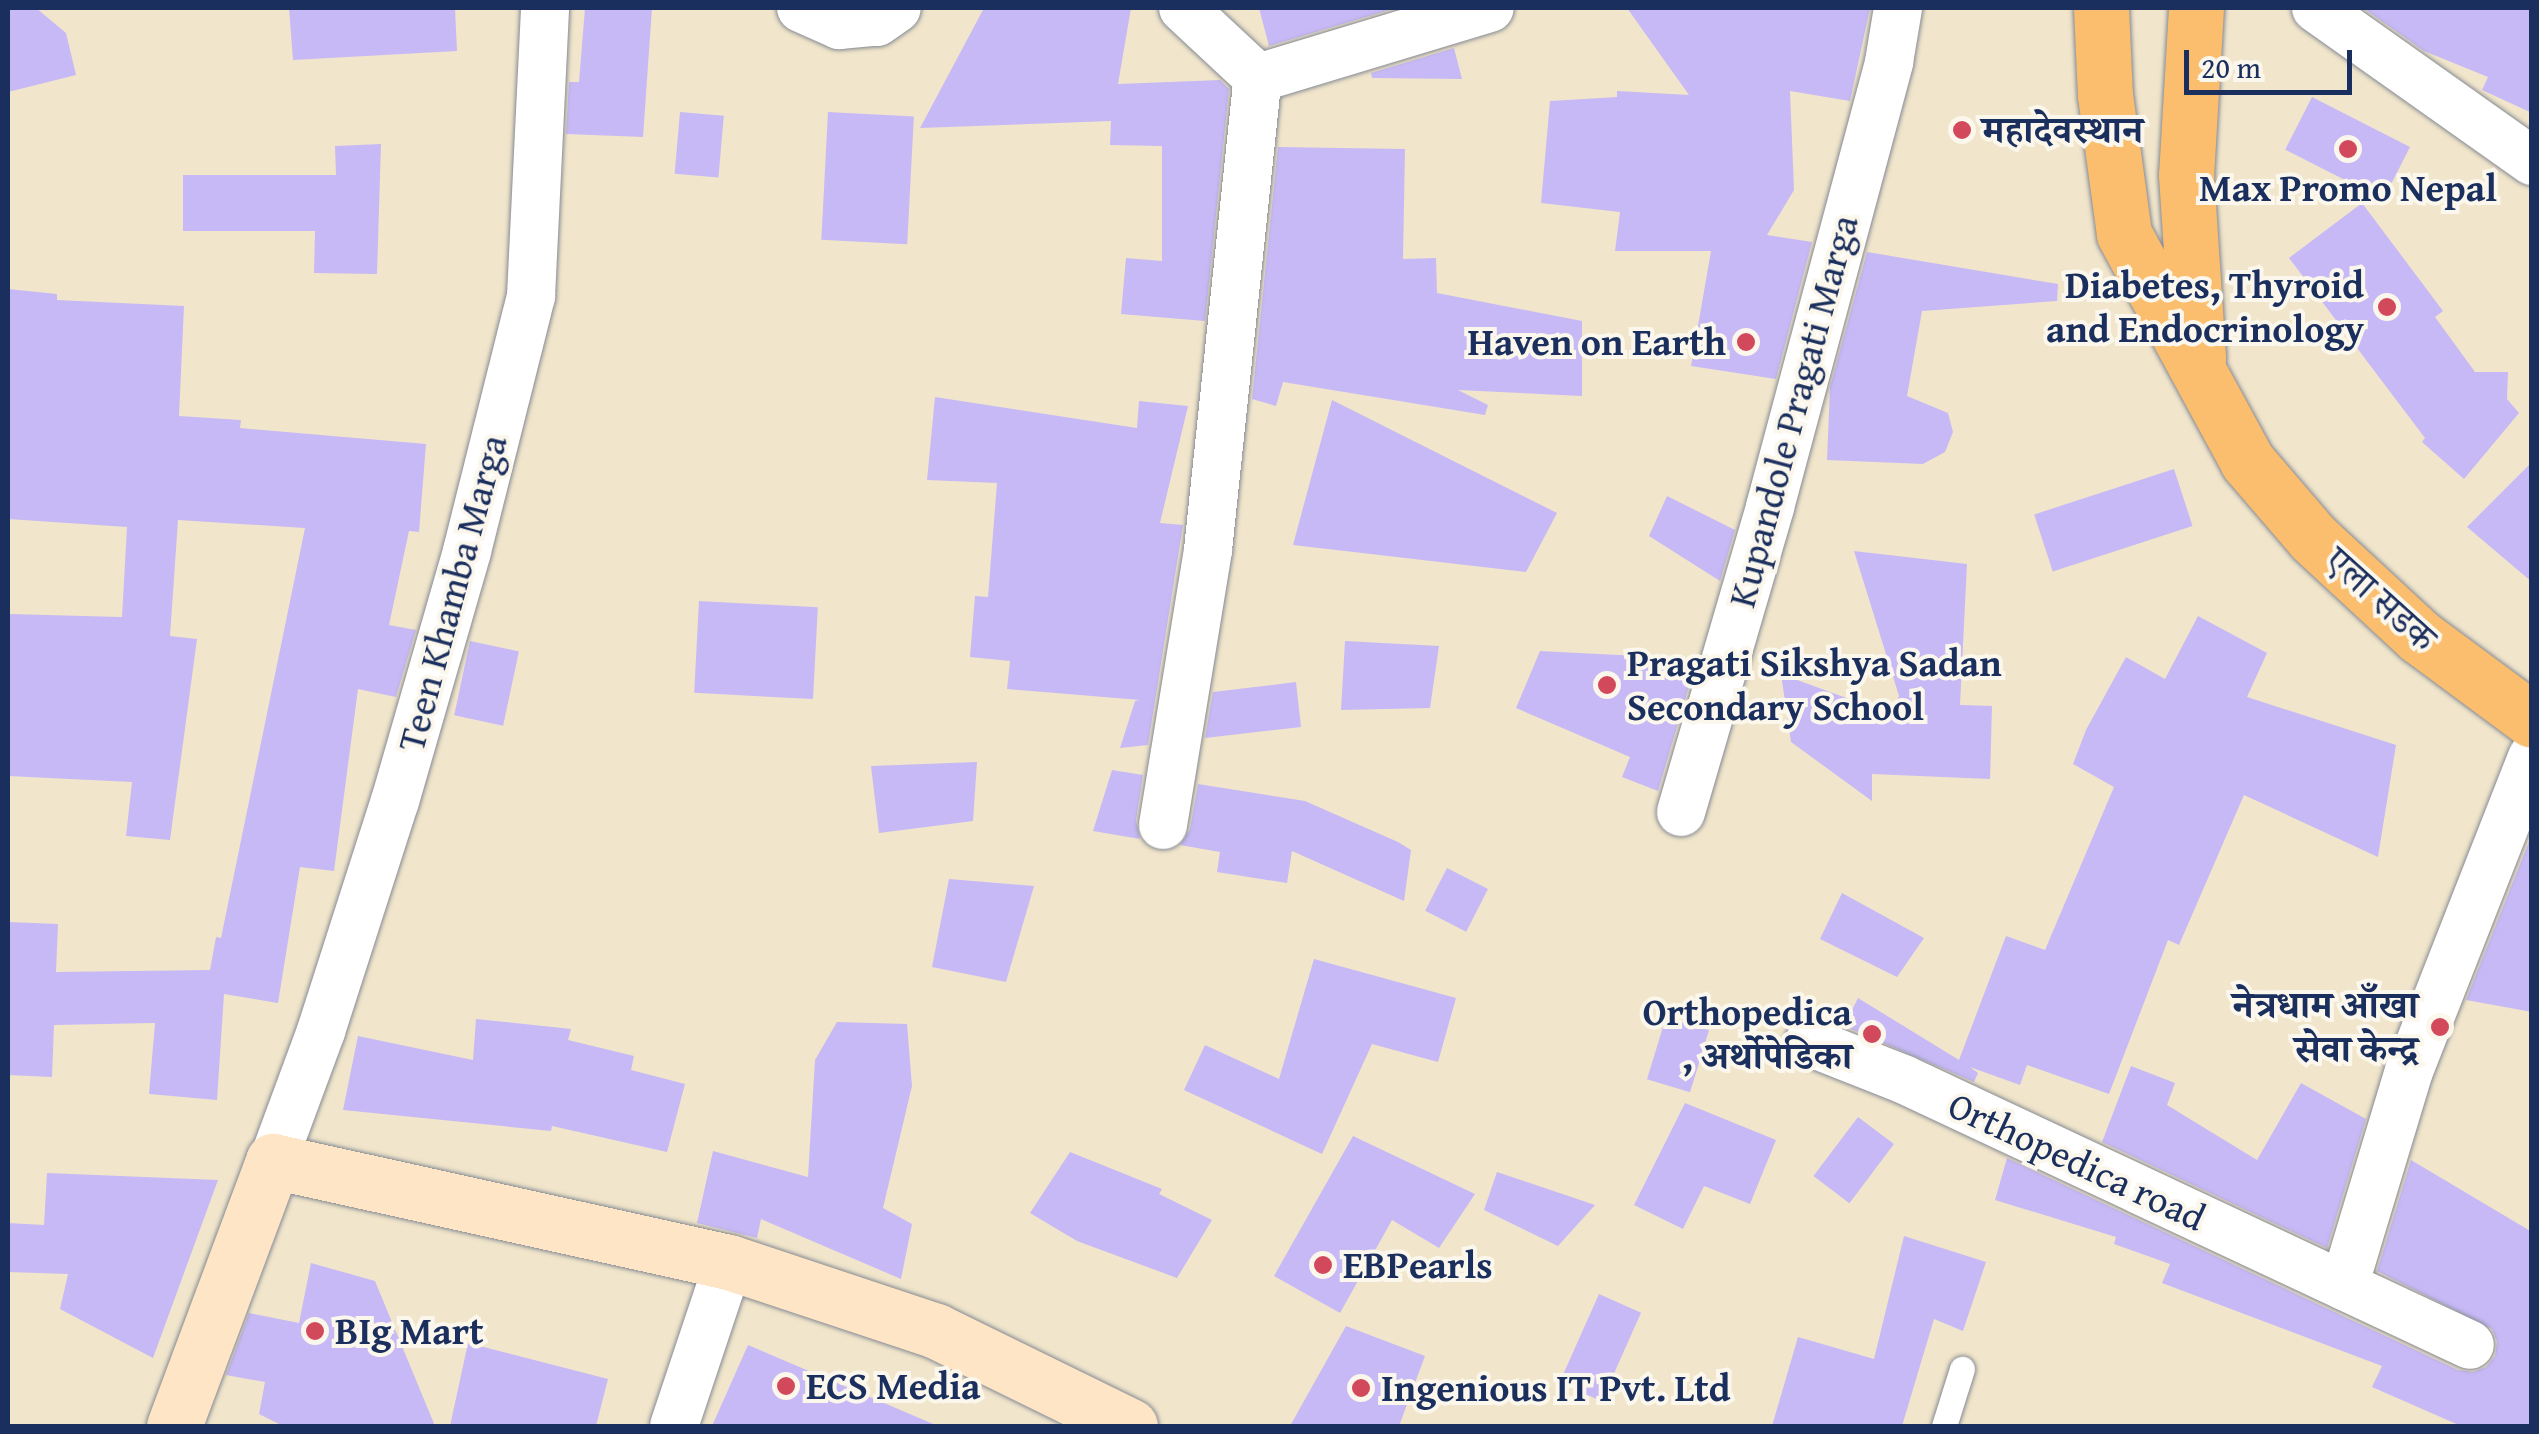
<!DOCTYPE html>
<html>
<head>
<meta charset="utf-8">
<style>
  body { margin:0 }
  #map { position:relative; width:2539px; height:1434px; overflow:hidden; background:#f1e6cb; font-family:"Gentium Book Plus","Noto Serif Devanagari",serif }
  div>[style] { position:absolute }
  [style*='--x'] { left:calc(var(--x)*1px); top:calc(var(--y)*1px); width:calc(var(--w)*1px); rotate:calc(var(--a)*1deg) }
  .building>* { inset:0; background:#c7b9f5; transform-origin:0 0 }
  .roads { filter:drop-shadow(0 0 2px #868a94) drop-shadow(0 0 2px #868a94) }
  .lane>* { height:25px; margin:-12.5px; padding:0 12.5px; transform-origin:12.5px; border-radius:12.5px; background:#fff }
  .street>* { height:48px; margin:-24px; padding:0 24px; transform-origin:24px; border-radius:24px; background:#fff }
  .secondary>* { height:55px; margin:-27.5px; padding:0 27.5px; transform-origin:27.5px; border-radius:27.5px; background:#fde5c5 }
  .primary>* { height:55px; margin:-27.5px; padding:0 27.5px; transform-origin:27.5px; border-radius:27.5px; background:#fabe6e }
  .dots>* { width:28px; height:28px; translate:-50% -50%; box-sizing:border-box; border:5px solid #fbf7ec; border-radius:50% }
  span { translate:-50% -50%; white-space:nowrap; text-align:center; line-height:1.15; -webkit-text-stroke:8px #fbf7ec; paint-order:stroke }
  .poi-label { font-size:38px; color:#1b2f5e; font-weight:700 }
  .left { translate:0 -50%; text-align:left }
  .right { translate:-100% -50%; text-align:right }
  .street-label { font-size:38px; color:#1b2f5e }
  .frame { position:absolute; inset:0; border:10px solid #1b2f5e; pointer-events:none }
  .scale { position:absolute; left:2184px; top:50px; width:168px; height:45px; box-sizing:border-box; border:5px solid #1b2f5e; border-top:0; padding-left:12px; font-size:30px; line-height:35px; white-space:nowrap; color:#1b2f5e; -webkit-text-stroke:8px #fbf7ec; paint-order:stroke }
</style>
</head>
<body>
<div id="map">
  <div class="building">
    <i style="clip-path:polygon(8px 8px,36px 8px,66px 33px,76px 75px,8px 92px)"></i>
    <i style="clip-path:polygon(289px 8px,455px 8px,457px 51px,293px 60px)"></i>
    <i style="clip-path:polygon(585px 8px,652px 8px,643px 137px,566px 134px,569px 82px,579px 82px)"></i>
    <i style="clip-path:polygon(984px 8px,1131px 8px,1118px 84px,1220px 80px,1229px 89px,1205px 321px,1121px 314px,1126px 258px,1162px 261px,1162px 146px,1110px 145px,1111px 121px,920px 128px)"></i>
    <i style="clip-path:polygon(1259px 8px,1396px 8px,1269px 46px)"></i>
    <i style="clip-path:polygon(1627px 8px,1870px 8px,1850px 101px,1790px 91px,1794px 190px,1767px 235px,1812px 242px,1776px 379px,1691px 366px,1711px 251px,1615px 251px,1620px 212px,1541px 203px,1550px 101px,1617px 97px,1617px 91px,1689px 95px)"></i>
    <i style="clip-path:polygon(2363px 8px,2532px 8px,2532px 113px,2482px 90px,2488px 77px,2424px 51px)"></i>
    <i style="clip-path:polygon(1454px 48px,1462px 79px,1372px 78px,1371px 73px)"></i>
    <i style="left:2312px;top:97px;width:110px;height:59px;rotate:27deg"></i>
    <i style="left:680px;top:112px;width:44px;height:62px;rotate:5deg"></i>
    <i style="left:828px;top:112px;width:86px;height:128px;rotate:3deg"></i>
    <i style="clip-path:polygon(381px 144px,377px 274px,314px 273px,315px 231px,183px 231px,183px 175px,336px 175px,335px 146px)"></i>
    <i style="clip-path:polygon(1278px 147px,1405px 149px,1403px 259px,1436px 258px,1437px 293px,1582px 321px,1582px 396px,1458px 390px,1488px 405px,1485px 415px,1283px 382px,1276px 406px,1252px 399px)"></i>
    <i style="clip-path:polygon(2362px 203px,2443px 311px,2435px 317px,2475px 372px,2508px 372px,2507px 399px,2519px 413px,2464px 479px,2422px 442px,2425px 438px,2289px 258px)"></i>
    <i style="clip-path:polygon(1867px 252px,2058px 284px,2057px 301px,1922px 311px,1907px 396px,1948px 413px,1953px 432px,1945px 452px,1923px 464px,1827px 460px,1830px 387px)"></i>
    <i style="clip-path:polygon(8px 289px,57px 294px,57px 300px,184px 306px,179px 416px,241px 420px,240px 428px,426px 444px,419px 532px,409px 531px,389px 625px,416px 630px,396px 697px,358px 689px,334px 871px,300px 867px,278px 1003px,224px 994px,217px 1100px,149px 1094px,155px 1023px,54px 1025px,52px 1077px,8px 1075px,8px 922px,58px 924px,56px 972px,210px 970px,216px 937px,221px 938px,305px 528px,178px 520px,170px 636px,197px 639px,170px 840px,126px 836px,132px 782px,8px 776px,8px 614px,122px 617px,127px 527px,8px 519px)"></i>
    <i style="clip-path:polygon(935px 397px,1137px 428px,1139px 401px,1188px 406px,1160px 523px,1183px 525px,1148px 745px,1120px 748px,1135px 701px,1140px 700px,1007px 689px,1010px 661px,970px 657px,975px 596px,988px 597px,997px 483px,927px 480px)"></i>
    <i style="clip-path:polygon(1332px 400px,1557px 513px,1526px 572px,1293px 545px)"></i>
    <i style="clip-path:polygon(2532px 462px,2532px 582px,2467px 527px)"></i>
    <i style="left:2174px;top:469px;width:60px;height:147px;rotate:72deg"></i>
    <i style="clip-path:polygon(1667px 496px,1735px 530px,1720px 581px,1649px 536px)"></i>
    <i style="clip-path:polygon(1854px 551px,1967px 564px,1960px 705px,1992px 706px,1990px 779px,1872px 774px,1872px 801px,1791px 742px,1781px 674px,1890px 714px,1899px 696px)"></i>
    <i style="left:699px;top:601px;width:119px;height:92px;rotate:3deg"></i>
    <i style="clip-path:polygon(2198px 616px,2267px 653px,2247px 697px,2396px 745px,2378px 857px,2244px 795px,2179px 945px,2168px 940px,2109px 1094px,2027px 1065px,2020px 1085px,1970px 1067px,1978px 1073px,1974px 1082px,1844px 1026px,1858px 998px,1959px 1060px,2006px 936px,2045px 950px,2114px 787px,2073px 764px,2086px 730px,2126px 657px,2165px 679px)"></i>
    <i style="left:470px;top:641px;width:50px;height:76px;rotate:12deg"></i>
    <i style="clip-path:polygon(1345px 641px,1439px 646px,1430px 708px,1341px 710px)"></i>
    <i style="clip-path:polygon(1540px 651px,1697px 659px,1658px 791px,1622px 777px,1630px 757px,1516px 708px)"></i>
    <i style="clip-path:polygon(1296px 682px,1301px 727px,1205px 738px,1213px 692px)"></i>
    <i style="clip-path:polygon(977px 762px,973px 821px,879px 833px,871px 766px)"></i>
    <i style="clip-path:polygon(1112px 770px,1143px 775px,1136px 821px,1140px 839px,1093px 831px)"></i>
    <i style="clip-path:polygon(1198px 784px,1305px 801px,1398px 842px,1411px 850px,1404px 901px,1292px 851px,1287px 883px,1217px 872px,1220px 852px,1180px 845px,1190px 829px)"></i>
    <i style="clip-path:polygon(2532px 834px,2532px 1012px,2466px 1000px)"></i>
    <i style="left:1447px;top:868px;width:46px;height:48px;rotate:27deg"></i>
    <i style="clip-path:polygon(949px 879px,1034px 886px,1006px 982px,932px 967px)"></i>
    <i style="clip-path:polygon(1842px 893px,1924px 938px,1897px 977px,1820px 939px)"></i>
    <i style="clip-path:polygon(1314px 959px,1456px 998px,1438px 1062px,1372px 1044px,1322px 1154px,1184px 1090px,1205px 1045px,1279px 1079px)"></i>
    <i style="left:1666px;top:1017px;width:45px;height:65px;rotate:17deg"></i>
    <i style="clip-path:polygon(476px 1019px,571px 1029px,568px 1040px,634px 1056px,631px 1070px,685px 1084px,667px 1152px,552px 1126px,551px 1131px,343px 1110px,358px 1036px,473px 1060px)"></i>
    <i style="clip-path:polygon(837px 1022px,907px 1024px,912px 1086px,883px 1208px,912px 1224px,901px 1279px,761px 1219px,757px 1238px,697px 1223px,713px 1151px,808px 1177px,815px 1060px)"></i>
    <i style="clip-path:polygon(2131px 1066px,2175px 1083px,2167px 1105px,2257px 1160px,2301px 1083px,2366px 1119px,2327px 1248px,2102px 1142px)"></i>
    <i style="clip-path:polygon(1685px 1103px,1776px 1140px,1750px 1204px,1704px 1186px,1683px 1229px,1634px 1205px)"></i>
    <i style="left:1858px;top:1117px;width:45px;height:74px;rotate:37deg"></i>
    <i style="clip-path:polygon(1353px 1136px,1475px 1194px,1439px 1248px,1392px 1220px,1340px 1313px,1274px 1276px)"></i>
    <i style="clip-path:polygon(1070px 1152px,1162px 1189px,1159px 1194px,1212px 1220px,1177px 1278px,1077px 1241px,1030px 1213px)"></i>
    <i style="clip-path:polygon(2007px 1158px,2458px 1370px,2473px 1372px,2486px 1367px,2495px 1356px,2497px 1342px,2492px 1329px,2377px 1271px,2411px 1160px,2532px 1232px,2532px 1426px,2461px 1426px,2372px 1387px,2382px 1366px,2162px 1283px,2170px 1264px,2114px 1244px,2116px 1237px,1995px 1200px)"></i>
    <i style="clip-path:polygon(1497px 1172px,1595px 1205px,1558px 1246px,1484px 1210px)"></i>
    <i style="clip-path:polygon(47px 1173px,218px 1180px,153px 1358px,60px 1309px,68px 1274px,8px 1272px,8px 1223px,44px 1225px)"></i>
    <i style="clip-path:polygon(1904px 1236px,1986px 1262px,1963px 1331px,1934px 1319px,1902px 1426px,1772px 1426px,1798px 1337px,1874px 1359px)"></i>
    <i style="clip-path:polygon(311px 1263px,375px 1281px,435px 1426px,283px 1426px,259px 1414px,265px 1382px,226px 1375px,249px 1313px,299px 1323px)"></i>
    <i style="left:1599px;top:1294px;width:46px;height:97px;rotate:24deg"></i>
    <i style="clip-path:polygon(1346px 1326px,1425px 1356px,1399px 1426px,1290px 1426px)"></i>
    <i style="clip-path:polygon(468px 1343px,608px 1379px,596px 1426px,450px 1426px)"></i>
    <i style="clip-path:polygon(748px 1345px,938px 1426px,712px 1426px)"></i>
  </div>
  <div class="roads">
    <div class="lane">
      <i style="--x:1944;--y:1426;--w:60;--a:-72.5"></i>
    </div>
    <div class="street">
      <i style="--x:801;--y:8;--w:42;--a:24.1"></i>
      <i style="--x:839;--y:25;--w:38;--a:-5"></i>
      <i style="--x:877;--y:22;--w:24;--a:-35"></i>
      <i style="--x:1183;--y:8;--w:103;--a:43"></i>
      <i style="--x:1258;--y:78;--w:242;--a:-16.8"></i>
      <i style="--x:2316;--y:8;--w:265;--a:35.3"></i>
      <i style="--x:1681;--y:812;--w:318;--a:-73.7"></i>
      <i style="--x:1770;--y:507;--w:461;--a:-75"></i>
      <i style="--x:1889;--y:62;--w:55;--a:-80.5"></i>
      <i style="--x:1163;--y:825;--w:279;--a:-80.7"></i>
      <i style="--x:1208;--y:550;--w:475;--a:-84"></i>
      <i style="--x:1809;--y:1042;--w:101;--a:21.5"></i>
      <i style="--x:1903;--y:1079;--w:626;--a:25.13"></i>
      <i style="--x:273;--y:1161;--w:139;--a:-69.7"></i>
      <i style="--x:321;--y:1031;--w:242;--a:-72.2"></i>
      <i style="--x:395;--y:801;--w:260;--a:-73.9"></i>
      <i style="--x:467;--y:551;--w:263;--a:-75.9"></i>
      <i style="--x:531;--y:296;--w:288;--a:-87.2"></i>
      <i style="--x:2344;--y:1286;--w:225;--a:-73.2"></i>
      <i style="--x:2409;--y:1071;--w:337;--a:-68.6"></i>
      <i style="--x:674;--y:1426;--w:173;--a:-71.5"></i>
    </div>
    <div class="secondary">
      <i style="--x:174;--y:1426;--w:283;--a:-69.5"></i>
      <i style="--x:273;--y:1161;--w:467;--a:12.5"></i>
      <i style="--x:729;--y:1262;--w:218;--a:18.4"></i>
      <i style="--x:936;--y:1331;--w:216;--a:26.1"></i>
    </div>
    <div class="primary">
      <i style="--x:2101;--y:8;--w:87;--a:87.4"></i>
      <i style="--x:2105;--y:95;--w:140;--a:82.2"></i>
      <i style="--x:2124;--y:234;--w:258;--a:61.5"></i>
      <i style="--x:2247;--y:461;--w:101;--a:49.4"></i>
      <i style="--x:2313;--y:538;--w:146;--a:42.8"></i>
      <i style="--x:2420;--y:637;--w:139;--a:36.5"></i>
      <i style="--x:2196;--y:8;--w:167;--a:93.4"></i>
      <i style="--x:2186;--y:175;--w:183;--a:86.2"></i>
    </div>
  </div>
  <div class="dots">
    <i style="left:1962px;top:130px;background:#d1495b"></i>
    <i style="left:2348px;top:149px;background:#d1495b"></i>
    <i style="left:2387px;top:307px;background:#d1495b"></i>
    <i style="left:1746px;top:342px;background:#d1495b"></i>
    <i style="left:1607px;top:685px;background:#d1495b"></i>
    <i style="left:2440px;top:1027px;background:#d1495b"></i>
    <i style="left:1872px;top:1034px;background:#d1495b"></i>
    <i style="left:1323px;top:1265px;background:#d1495b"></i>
    <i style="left:315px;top:1331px;background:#d1495b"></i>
    <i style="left:786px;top:1386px;background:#d1495b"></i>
    <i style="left:1361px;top:1388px;background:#d1495b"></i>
  </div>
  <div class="poi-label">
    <span class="left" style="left:1982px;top:130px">महादेवस्थान</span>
    <span style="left:2348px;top:188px">Max Promo Nepal</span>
    <span class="right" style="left:2364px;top:307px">Diabetes, Thyroid<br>and Endocrinology</span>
    <span class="right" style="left:1726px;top:342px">Haven on Earth</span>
    <span class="left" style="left:1627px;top:685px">Pragati Sikshya Sadan<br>Secondary School</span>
    <span class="right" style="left:2418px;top:1027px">नेत्रधाम आँखा<br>सेवा केन्द्र</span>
    <span class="right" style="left:1852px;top:1034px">Orthopedica<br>, अर्थोपेडिका</span>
    <span class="left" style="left:1343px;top:1265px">EBPearls</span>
    <span class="left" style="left:335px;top:1331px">BIg Mart</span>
    <span class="left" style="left:806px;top:1386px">ECS Media</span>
    <span class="left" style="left:1381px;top:1388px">Ingenious IT Pvt. Ltd</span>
  </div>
  <div class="street-label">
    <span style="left:1793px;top:411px;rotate:-75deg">Kupandole Pragati Marga</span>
    <span style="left:452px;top:593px;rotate:-75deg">Teen Khamba Marga</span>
    <span style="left:2381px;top:599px;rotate:42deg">एला सडक</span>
    <span style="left:2077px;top:1161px;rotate:25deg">Orthopedica road</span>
  </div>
  <div class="frame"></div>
  <div class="scale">20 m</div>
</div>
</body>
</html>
